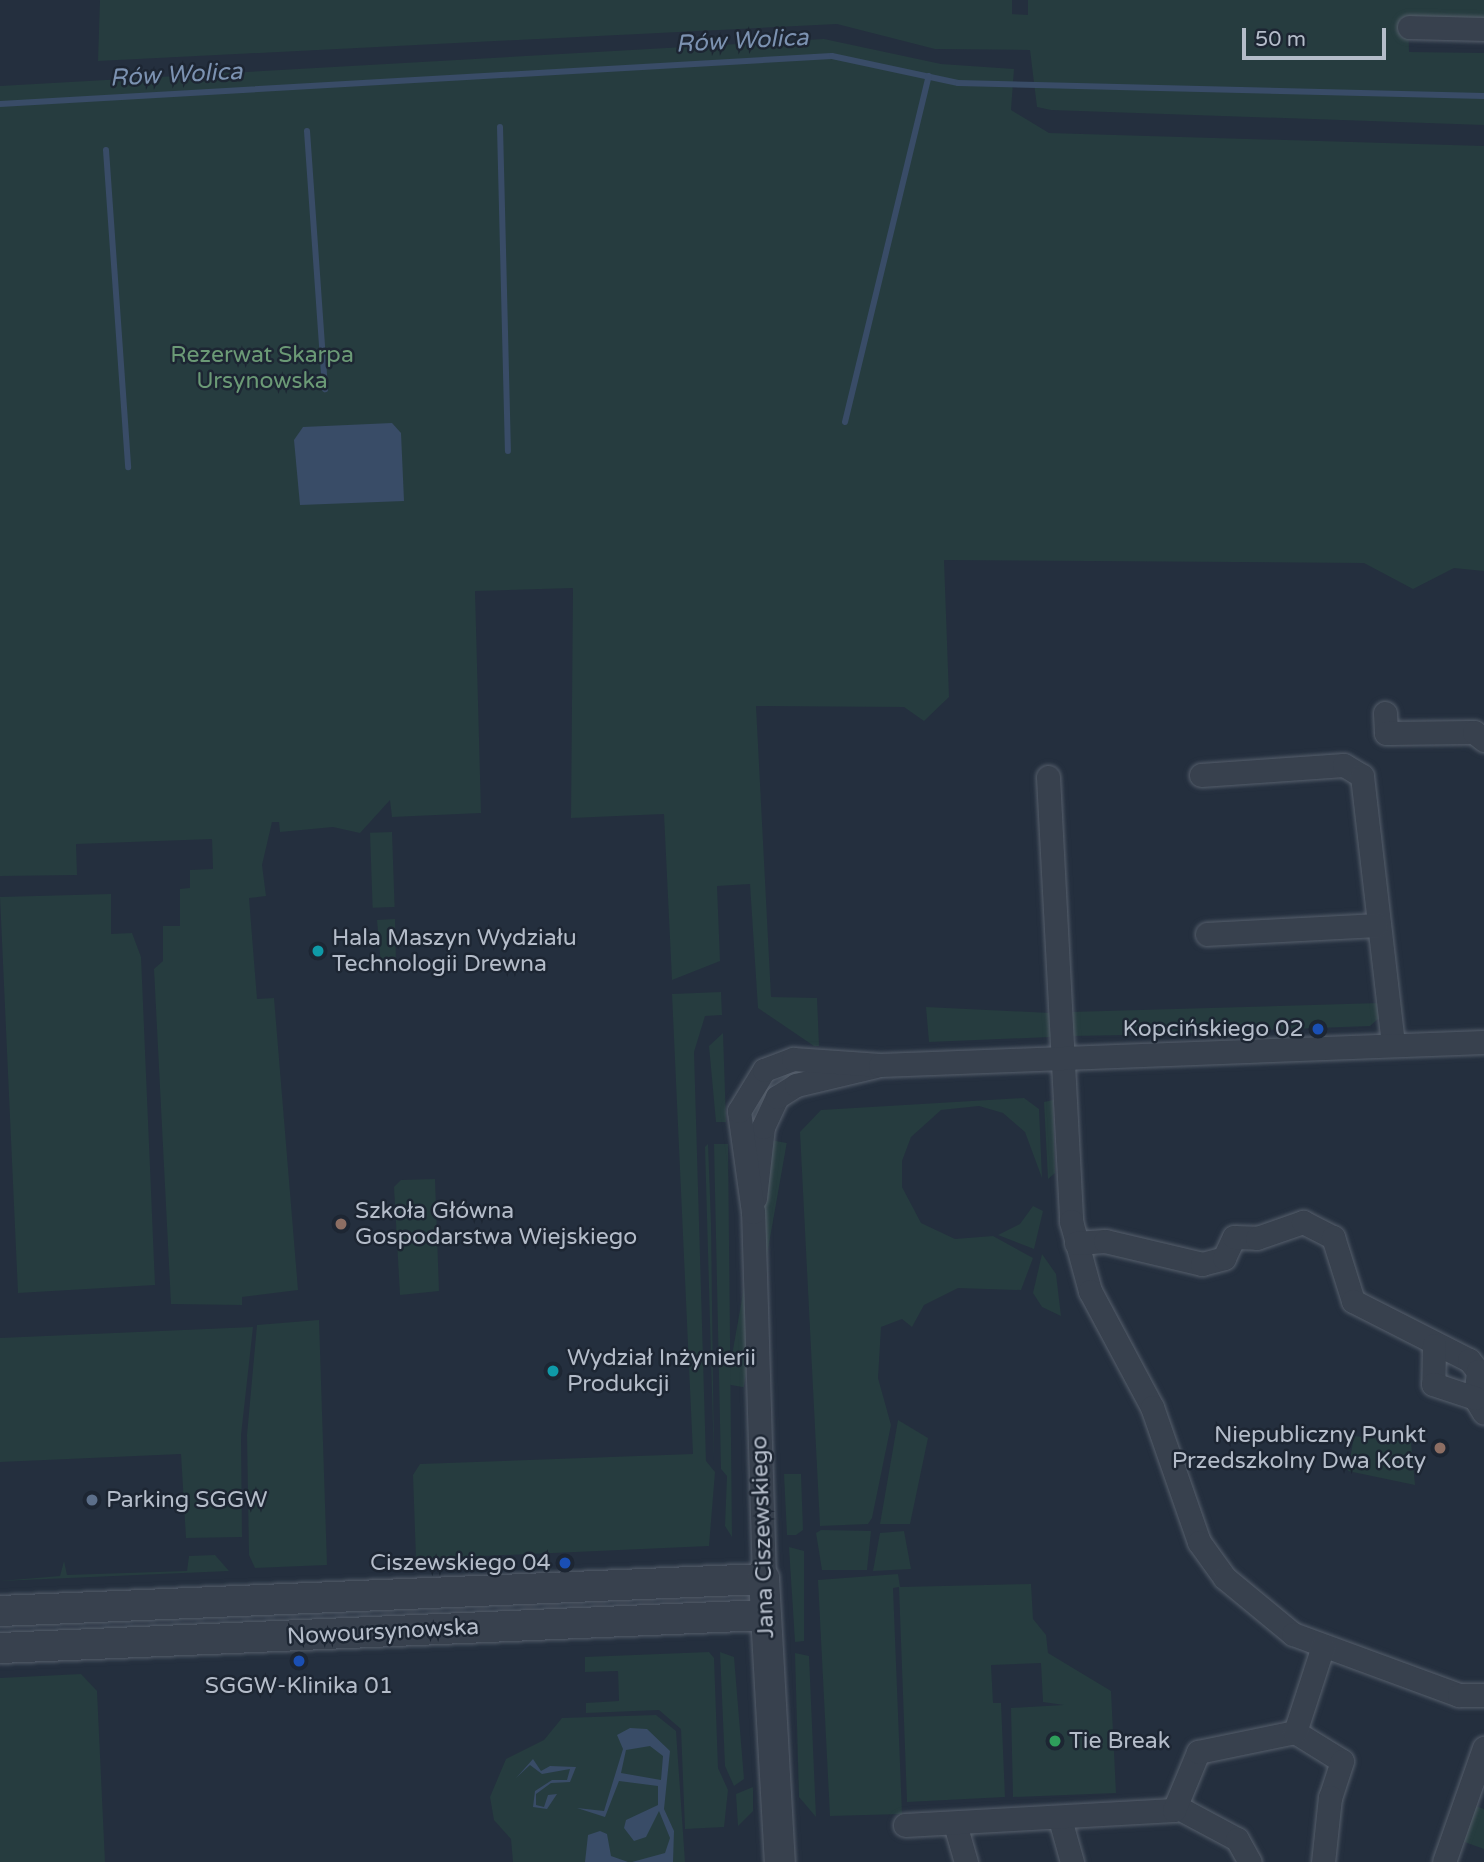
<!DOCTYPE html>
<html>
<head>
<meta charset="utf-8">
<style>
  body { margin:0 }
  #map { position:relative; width:1484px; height:1862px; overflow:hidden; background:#242f3e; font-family:"Varela Round",sans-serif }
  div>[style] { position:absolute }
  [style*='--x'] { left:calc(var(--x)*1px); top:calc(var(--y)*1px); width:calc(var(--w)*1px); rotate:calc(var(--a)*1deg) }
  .green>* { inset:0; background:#263c3f; transform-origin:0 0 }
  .water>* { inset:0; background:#394c67 }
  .stream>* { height:6px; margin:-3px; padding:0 3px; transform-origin:3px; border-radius:3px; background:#394c67 }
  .roads { filter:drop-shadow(0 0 2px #565f6c) drop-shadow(0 0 2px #565f6c) }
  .minor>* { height:23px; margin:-11.5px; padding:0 11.5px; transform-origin:11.5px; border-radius:11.5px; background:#38414e }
  .tertiary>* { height:30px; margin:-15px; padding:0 15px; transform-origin:15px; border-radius:15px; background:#38414e }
  .dots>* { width:19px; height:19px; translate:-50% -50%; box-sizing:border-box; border:4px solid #1d2633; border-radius:50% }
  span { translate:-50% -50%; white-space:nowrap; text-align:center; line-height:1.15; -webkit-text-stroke:5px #1d2633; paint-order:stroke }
  .park-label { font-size:23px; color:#6b9a76 }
  .poi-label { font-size:23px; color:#b4bcc9 }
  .left { translate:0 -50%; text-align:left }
  .right { translate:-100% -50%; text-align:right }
  .street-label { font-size:23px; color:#b4bcc9 }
  .water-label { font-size:24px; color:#7c92b1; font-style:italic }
  .scale { position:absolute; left:1242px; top:28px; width:144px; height:32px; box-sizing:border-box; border:4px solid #b4bcc9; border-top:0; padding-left:9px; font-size:21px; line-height:24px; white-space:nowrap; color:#b4bcc9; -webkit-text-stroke:5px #1d2633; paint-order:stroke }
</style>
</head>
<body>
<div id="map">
  <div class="green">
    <i style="clip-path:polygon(100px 0,1012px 0,1012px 14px,1028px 15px,1028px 0,1484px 0,1484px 19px,1408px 18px,1409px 52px,1484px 53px,1484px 125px,1051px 110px,1037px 107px,1030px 50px,935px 49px,837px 24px,98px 61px)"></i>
    <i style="clip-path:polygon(824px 39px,941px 64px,1014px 69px,1011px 110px,1049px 133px,1484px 146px,1484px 571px,1454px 568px,1413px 589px,1364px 563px,944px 560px,949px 697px,924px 721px,904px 707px,756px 706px,771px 997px,817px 998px,819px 1046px,814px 1046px,758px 1008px,750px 884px,717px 886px,720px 961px,672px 980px,664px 814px,571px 818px,573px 588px,475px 591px,481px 813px,392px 817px,390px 800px,360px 833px,333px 827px,280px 832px,279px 822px,272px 822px,262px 865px,266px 896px,249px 898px,257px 999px,274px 998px,298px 1290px,242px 1297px,242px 1305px,171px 1304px,154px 969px,163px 961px,163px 926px,180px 926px,180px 889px,190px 888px,190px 870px,213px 869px,212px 839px,76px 844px,77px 875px,0 876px,0 86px)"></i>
    <i style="left:392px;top:832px;width:75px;height:22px;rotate:88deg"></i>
    <i style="clip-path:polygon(111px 894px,111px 934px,132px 933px,141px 957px,155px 1285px,18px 1293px,0 897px)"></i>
    <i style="clip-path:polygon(395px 919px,396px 964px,381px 965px,377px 920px)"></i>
    <i style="clip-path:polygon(721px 992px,722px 1015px,705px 1016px,694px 1052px,706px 1461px,715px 1472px,709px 1546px,416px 1559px,413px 1475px,420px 1464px,693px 1454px,672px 994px)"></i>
    <i style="clip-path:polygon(1380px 1003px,1379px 1018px,1370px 1026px,1127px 1035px,1072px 1036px,1070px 1012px)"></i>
    <i style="clip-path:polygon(926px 1007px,1050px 1013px,1051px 1037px,929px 1042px)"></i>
    <i style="clip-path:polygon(723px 1033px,726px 1122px,716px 1122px,709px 1046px)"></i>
    <i style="clip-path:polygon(1024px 1098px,1039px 1109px,1042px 1178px,1025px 1132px,1003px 1113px,979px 1106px,941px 1110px,911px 1137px,902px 1161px,902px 1187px,921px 1223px,955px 1239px,993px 1236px,1033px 1258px,1021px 1290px,958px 1288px,924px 1305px,912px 1327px,902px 1319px,881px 1327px,878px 1378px,891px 1425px,872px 1518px,868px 1524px,820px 1526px,800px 1132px,821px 1110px)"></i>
    <i style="clip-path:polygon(1053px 1100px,1055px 1173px,1048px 1179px,1044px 1102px)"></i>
    <i style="left:770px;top:1140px;width:17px;height:248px;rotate:10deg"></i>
    <i style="clip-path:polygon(708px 1144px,711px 1223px,714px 1462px,705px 1147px)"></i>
    <i style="clip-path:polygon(714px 1144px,728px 1144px,732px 1537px,725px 1526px,727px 1476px,721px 1469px)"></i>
    <i style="clip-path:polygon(435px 1179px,439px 1291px,400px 1295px,394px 1187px,401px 1180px)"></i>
    <i style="clip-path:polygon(1033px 1206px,1043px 1211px,1034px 1249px,998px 1235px,1020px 1224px)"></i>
    <i style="clip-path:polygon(1042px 1254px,1056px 1274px,1061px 1316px,1042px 1307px,1033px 1293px)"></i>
    <i style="clip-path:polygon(319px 1320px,327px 1565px,255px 1568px,249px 1555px,247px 1435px,257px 1325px)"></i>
    <i style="clip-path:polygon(253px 1327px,241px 1435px,242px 1537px,186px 1538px,181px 1454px,0 1462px,0 1338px)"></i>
    <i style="clip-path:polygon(898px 1420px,928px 1438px,910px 1524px,880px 1524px)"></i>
    <i style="clip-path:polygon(1354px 1436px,1411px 1442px,1415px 1485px,1348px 1471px)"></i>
    <i style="clip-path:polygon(784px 1474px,801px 1474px,803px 1530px,796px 1535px,787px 1535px)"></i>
    <i style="clip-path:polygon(821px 1530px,871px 1531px,867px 1570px,822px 1570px,816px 1533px)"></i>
    <i style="clip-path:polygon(904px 1531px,911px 1569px,873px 1571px,880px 1533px)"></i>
    <i style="clip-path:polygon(789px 1547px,804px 1551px,804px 1641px,795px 1642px)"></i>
    <i style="clip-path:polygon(215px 1555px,229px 1571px,0 1581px,60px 1576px,64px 1561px,67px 1575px,187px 1571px,189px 1556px)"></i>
    <i style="clip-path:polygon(898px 1574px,900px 1587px,1031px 1584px,1033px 1619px,1046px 1635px,1048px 1653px,1111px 1691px,1116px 1793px,1013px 1797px,1011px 1708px,1064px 1705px,1043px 1702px,1041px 1663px,991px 1665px,993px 1703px,1001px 1703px,1005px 1797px,907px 1802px,899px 1587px,893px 1588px,902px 1814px,830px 1816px,818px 1580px)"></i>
    <i style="clip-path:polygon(709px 1652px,714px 1658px,718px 1768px,728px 1790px,724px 1827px,685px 1829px,681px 1729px,659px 1710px,586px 1713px,586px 1703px,619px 1701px,618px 1671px,585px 1672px,585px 1657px)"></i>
    <i style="clip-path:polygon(720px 1652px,734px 1657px,744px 1779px,734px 1786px,725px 1766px)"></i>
    <i style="clip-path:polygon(795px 1653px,809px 1656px,816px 1817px,799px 1797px)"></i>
    <i style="clip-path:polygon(81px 1674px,97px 1691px,105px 1862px,0 1862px,0 1678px)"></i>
    <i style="clip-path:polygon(656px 1715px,676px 1731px,685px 1862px,513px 1862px,511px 1839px,494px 1820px,490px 1797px,506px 1759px,544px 1740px,562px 1718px)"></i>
    <i style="clip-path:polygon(753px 1787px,753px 1811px,738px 1826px,736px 1794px)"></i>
    <i style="clip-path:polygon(1472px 1805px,1484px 1809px,1484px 1849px,1459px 1840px)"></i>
  </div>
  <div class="water">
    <i style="clip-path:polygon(392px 423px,401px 433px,404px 501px,300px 505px,294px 440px,303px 427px)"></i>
    <i style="clip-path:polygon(evenodd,630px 1728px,647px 1729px,670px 1751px,664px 1809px,674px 1831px,673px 1862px,632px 1862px,665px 1853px,670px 1838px,659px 1811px,646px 1837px,634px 1841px,624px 1828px,626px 1820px,658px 1805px,658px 1786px,619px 1781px,605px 1817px,577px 1808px,604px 1811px,623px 1749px,617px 1735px,630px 1728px,650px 1746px,663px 1756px,661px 1780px,621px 1773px,626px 1750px,650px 1746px)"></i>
    <i style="clip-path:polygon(533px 1759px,541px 1771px,550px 1766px,576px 1767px,570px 1782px,551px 1783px,536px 1794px,536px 1805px,544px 1807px,548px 1795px,557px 1794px,547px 1809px,533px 1807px,535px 1791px,552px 1780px,567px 1780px,570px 1769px,542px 1774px,530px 1765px,516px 1778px)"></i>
    <i style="clip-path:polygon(600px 1831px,607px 1834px,611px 1856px,628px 1862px,585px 1862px,588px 1835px)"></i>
  </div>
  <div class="stream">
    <i style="--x:0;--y:104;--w:833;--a:-3.3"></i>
    <i style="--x:832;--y:56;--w:129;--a:12.1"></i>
    <i style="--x:958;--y:83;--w:526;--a:1.42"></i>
    <i style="--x:500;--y:127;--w:324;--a:88.6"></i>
    <i style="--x:307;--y:131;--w:259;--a:86"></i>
    <i style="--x:106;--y:150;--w:318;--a:86"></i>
    <i style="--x:845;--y:422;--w:356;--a:-76.4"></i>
  </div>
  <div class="roads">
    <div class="minor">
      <i style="--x:1409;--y:27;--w:75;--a:1.5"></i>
      <i style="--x:1385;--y:713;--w:20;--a:87"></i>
      <i style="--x:1386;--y:733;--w:88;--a:-0.7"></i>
      <i style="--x:1474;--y:732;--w:13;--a:39"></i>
      <i style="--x:1201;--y:775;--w:143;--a:-4"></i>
      <i style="--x:1344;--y:765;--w:21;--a:31"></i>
      <i style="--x:1362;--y:776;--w:270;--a:83.4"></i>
      <i style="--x:1048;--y:777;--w:445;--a:87"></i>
      <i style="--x:1071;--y:1221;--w:73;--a:74.8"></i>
      <i style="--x:1090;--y:1291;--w:132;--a:61.9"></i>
      <i style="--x:1152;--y:1407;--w:143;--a:70.8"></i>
      <i style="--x:1199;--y:1542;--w:44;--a:54.2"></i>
      <i style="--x:1225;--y:1578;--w:88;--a:39.5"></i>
      <i style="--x:1293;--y:1634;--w:177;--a:20.2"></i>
      <i style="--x:1459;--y:1695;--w:25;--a:0"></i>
      <i style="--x:1207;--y:934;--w:169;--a:-3"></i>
      <i style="--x:755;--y:1198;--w:71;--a:-83.6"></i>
      <i style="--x:763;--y:1127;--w:33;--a:-65"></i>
      <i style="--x:777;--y:1097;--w:22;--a:-32"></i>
      <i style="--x:796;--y:1085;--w:82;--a:-13.4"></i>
      <i style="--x:1076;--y:1243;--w:29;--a:-4"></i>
      <i style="--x:1105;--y:1241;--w:100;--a:13.3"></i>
      <i style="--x:1202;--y:1264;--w:23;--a:-15"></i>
      <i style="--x:1224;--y:1258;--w:23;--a:-65"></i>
      <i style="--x:1234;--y:1237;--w:23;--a:2"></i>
      <i style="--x:1257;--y:1238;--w:49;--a:-19.2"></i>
      <i style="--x:1303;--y:1222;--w:34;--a:27"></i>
      <i style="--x:1333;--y:1237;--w:67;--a:72.6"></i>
      <i style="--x:1353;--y:1301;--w:130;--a:27"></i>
      <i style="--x:1469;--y:1360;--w:14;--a:51"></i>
      <i style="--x:1478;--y:1371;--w:27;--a:96"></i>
      <i style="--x:1475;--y:1398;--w:17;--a:59"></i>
      <i style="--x:1434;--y:1345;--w:39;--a:91"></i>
      <i style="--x:1433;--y:1384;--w:44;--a:18.4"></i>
      <i style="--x:764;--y:1579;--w:367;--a:-91.7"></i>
      <i style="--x:753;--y:1212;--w:102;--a:-97.9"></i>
      <i style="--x:739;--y:1111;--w:48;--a:-58.6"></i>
      <i style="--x:764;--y:1070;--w:31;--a:-21"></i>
      <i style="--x:793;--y:1059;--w:87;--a:3.9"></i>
      <i style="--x:880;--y:1065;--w:604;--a:-2.18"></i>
      <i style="--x:1295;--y:1732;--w:55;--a:31.7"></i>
      <i style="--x:1342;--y:1761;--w:38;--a:108"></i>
      <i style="--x:1330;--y:1797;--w:65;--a:96.1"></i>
      <i style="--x:1177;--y:1807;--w:68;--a:28.1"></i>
      <i style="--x:1237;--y:1839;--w:26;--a:61"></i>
      <i style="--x:1060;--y:1819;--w:45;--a:74.4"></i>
      <i style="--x:955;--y:1824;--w:40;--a:74"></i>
      <i style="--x:905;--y:1825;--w:269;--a:-3.2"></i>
      <i style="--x:1174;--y:1810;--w:63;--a:-67.5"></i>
      <i style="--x:1198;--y:1752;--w:99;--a:-11.7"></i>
      <i style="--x:1295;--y:1732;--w:90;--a:-72"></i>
      <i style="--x:1444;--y:1862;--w:121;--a:-70.7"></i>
    </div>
    <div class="tertiary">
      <i style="--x:0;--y:1611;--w:765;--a:-2.4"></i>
      <i style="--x:764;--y:1579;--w:283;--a:86.8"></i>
      <i style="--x:0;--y:1648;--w:766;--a:-2.47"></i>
    </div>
  </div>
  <div class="dots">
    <i style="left:318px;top:951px;background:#0f9aa8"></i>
    <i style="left:1318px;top:1029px;background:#1a4fb4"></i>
    <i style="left:341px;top:1224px;background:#8d6e63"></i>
    <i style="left:553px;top:1371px;background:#0f9aa8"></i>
    <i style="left:1440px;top:1448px;background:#8d6e63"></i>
    <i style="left:92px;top:1500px;background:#5c6f8a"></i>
    <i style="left:565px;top:1563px;background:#1a4fb4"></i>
    <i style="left:299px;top:1661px;background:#1a4fb4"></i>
    <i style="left:1055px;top:1741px;background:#2e9e5b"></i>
  </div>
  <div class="park-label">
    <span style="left:262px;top:368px">Rezerwat Skarpa<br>Ursynowska</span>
  </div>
  <div class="poi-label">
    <span class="left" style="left:332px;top:951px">Hala Maszyn Wydziału<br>Technologii Drewna</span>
    <span class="right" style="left:1304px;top:1029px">Kopcińskiego 02</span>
    <span class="left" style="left:355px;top:1224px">Szkoła Główna<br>Gospodarstwa Wiejskiego</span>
    <span class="left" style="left:567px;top:1371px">Wydział Inżynierii<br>Produkcji</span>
    <span class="right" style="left:1426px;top:1448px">Niepubliczny Punkt<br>Przedszkolny Dwa Koty</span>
    <span class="left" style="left:106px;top:1500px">Parking SGGW</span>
    <span class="right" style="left:551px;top:1563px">Ciszewskiego 04</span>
    <span style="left:299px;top:1686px">SGGW-Klinika 01</span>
    <span class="left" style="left:1069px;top:1741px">Tie Break</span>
  </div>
  <div class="street-label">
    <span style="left:763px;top:1537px;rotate:-92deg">Jana Ciszewskiego</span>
    <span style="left:383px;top:1632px;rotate:-3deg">Nowoursynowska</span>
  </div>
  <div class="water-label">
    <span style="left:742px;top:41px;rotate:-3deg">Rów Wolica</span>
    <span style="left:176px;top:75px;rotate:-3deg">Rów Wolica</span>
  </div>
  <div class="scale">50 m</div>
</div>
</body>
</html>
